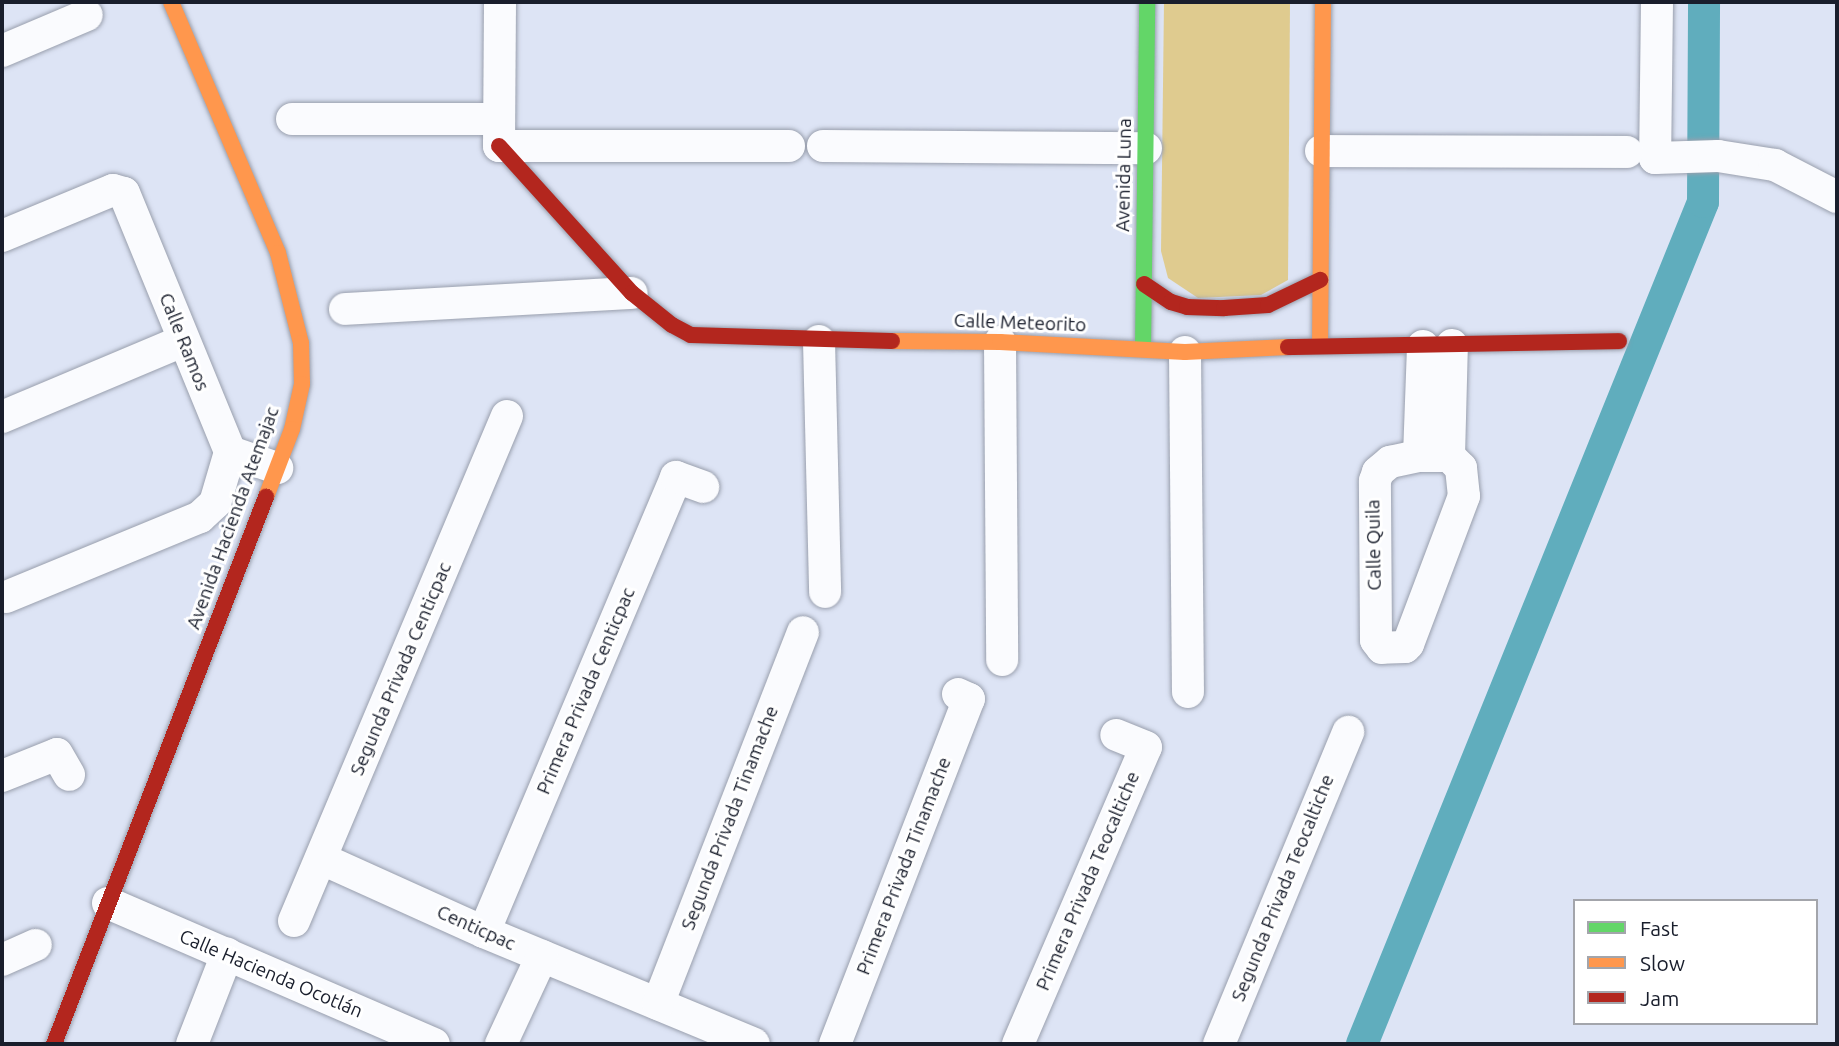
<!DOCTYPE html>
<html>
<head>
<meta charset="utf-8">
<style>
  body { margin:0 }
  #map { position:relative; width:1839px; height:1046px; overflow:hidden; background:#dde4f5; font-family:Ubuntu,sans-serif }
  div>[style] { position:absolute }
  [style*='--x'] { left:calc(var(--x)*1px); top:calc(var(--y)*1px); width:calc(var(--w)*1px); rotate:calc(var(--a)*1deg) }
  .green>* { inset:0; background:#dfcb8f }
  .canal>* { height:32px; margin:-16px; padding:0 16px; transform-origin:16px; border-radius:16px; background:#60adbd }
  .roads { filter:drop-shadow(0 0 2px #999fad) drop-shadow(0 0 2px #999fad) }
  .street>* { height:32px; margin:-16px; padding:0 16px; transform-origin:16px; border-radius:16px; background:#fafbfe }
  .fast>* { height:16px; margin:-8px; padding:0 8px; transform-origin:8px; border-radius:8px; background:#63d668 }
  .slow>* { height:16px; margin:-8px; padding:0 8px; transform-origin:8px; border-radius:8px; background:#ff974d }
  .jam>* { height:16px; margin:-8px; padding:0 8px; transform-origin:8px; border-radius:8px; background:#b3261e }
  span { translate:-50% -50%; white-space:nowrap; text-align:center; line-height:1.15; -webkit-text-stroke:6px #fff; paint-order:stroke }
  .street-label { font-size:19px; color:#191e2c }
  .frame { position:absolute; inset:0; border:4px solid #191e2c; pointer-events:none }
  .legend { position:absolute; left:1573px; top:899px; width:245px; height:126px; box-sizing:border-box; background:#fff; border:2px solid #a3a5ab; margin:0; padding:9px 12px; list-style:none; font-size:21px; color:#191e2c }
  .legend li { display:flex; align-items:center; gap:14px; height:35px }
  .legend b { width:35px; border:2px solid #a3a5ab }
</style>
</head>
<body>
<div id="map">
  <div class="green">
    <i style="clip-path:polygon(1164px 2px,1290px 2px,1288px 280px,1261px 295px,1198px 298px,1168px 278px,1161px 251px)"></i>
  </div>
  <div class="canal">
    <i style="--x:1362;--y:1044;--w:908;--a:-67.95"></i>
    <i style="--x:1703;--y:202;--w:200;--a:-89.7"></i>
  </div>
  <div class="roads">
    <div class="street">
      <i style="--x:500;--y:2;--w:144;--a:90.4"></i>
      <i style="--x:499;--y:146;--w:290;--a:0"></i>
      <i style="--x:1657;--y:2;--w:156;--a:90.7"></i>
      <i style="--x:1655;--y:158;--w:63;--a:-1.8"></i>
      <i style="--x:1718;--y:156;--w:58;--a:9"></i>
      <i style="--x:1775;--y:165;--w:70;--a:27.3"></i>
      <i style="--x:2;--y:51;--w:92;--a:-23"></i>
      <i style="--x:292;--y:119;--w:207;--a:0"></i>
      <i style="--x:823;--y:146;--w:323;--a:0.4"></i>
      <i style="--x:1321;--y:151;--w:306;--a:0.2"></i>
      <i style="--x:2;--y:236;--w:120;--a:-22.5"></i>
      <i style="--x:113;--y:190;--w:11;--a:15"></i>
      <i style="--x:124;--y:193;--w:280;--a:67.7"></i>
      <i style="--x:230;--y:452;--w:50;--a:18.8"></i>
      <i style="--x:345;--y:309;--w:287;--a:-3.2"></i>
      <i style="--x:819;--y:341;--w:251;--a:88.6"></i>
      <i style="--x:1000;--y:342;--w:318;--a:89.6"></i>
      <i style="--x:1185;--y:352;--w:340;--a:89.5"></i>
      <i style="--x:2;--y:417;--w:196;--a:-22.8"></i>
      <i style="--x:1419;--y:456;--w:30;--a:0"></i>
      <i style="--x:1449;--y:456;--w:17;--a:45"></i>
      <i style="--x:1461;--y:468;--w:28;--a:84"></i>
      <i style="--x:1464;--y:496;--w:158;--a:110.7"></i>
      <i style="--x:1408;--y:644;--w:4;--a:135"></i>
      <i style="--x:1405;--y:647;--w:23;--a:178"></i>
      <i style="--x:1382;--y:648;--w:10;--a:-127"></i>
      <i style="--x:1376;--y:640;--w:159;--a:-90.4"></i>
      <i style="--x:1375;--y:481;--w:9;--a:-72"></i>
      <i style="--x:1378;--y:472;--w:16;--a:-40"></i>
      <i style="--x:1390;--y:462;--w:30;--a:-12"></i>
      <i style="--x:1419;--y:456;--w:110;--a:-87.9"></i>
      <i style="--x:1449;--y:456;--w:111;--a:-88.5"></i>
      <i style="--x:6;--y:597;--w:210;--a:-22.4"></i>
      <i style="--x:200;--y:517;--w:21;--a:-43"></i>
      <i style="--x:215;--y:503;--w:53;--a:-73.6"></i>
      <i style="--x:2;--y:776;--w:59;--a:-21.8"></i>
      <i style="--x:57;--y:754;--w:24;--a:60"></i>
      <i style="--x:322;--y:859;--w:178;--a:24.3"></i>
      <i style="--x:484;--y:932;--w:292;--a:22.5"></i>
      <i style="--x:108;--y:903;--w:355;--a:23.4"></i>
      <i style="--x:294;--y:921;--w:548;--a:-67.13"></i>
      <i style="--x:484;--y:932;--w:494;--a:-67.1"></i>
      <i style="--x:676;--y:477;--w:29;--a:20"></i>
      <i style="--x:2;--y:960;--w:37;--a:-24"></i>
      <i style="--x:658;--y:1004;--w:399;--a:-68.7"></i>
      <i style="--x:192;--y:1044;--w:97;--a:-68.7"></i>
      <i style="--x:501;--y:1044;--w:97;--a:-65"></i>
      <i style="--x:835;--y:1044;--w:370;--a:-68.8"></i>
      <i style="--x:969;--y:699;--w:12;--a:-156"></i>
      <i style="--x:1018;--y:1044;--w:323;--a:-66.7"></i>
      <i style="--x:1146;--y:747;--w:32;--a:-158"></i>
      <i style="--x:1219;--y:1044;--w:338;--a:-67.5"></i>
    </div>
    <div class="fast">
      <i style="--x:1143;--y:349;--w:347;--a:-89.3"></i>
    </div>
    <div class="slow">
      <i style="--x:171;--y:2;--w:273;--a:66.9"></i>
      <i style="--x:278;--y:253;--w:93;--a:75.7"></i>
      <i style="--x:301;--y:343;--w:41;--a:88.6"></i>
      <i style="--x:302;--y:384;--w:46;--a:102.5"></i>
      <i style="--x:292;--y:429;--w:73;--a:110.9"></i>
      <i style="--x:892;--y:341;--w:108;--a:0.5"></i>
      <i style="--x:1000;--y:342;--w:185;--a:3.1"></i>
      <i style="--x:1185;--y:352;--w:103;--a:-2.8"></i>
      <i style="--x:1320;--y:346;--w:344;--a:-89.5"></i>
    </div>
    <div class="jam">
      <i style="--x:499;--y:146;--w:198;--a:47.9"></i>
      <i style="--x:632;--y:293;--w:51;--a:38.7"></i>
      <i style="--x:672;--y:325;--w:21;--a:28"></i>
      <i style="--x:691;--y:335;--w:201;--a:1.7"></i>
      <i style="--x:1144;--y:284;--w:32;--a:34"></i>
      <i style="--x:1171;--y:302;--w:17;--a:17"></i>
      <i style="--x:1187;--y:307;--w:37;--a:2"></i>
      <i style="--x:1224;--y:308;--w:44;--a:-3.9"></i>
      <i style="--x:1268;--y:305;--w:58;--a:-25.7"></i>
      <i style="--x:1288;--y:347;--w:331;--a:-1"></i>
      <i style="--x:54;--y:1044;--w:587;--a:-68.82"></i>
    </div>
  </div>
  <div class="street-label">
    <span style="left:1124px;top:175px;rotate:-89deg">Avenida Luna</span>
    <span style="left:1020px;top:323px;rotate:2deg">Calle Meteorito</span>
    <span style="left:184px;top:342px;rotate:68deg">Calle Ramos</span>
    <span style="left:233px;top:518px;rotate:-70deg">Avenida Hacienda Atemajac</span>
    <span style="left:1374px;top:545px;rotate:-91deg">Calle Quila</span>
    <span style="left:401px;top:669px;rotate:-67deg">Segunda Privada Centicpac</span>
    <span style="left:586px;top:691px;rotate:-67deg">Primera Privada Centicpac</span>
    <span style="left:730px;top:818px;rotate:-69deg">Segunda Privada Tinamache</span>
    <span style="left:904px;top:866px;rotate:-69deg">Primera Privada Tinamache</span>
    <span style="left:1088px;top:881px;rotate:-67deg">Primera Privada Teocaltiche</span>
    <span style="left:1283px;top:888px;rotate:-68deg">Segunda Privada Teocaltiche</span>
    <span style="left:476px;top:928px;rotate:24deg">Centicpac</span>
    <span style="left:271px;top:974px;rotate:23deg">Calle Hacienda Ocotlán</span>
  </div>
  <div class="frame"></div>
  <ul class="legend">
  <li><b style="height:9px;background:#63d668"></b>Fast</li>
  <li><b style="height:9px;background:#ff974d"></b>Slow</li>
  <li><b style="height:9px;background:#b3261e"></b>Jam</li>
  </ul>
</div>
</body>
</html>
